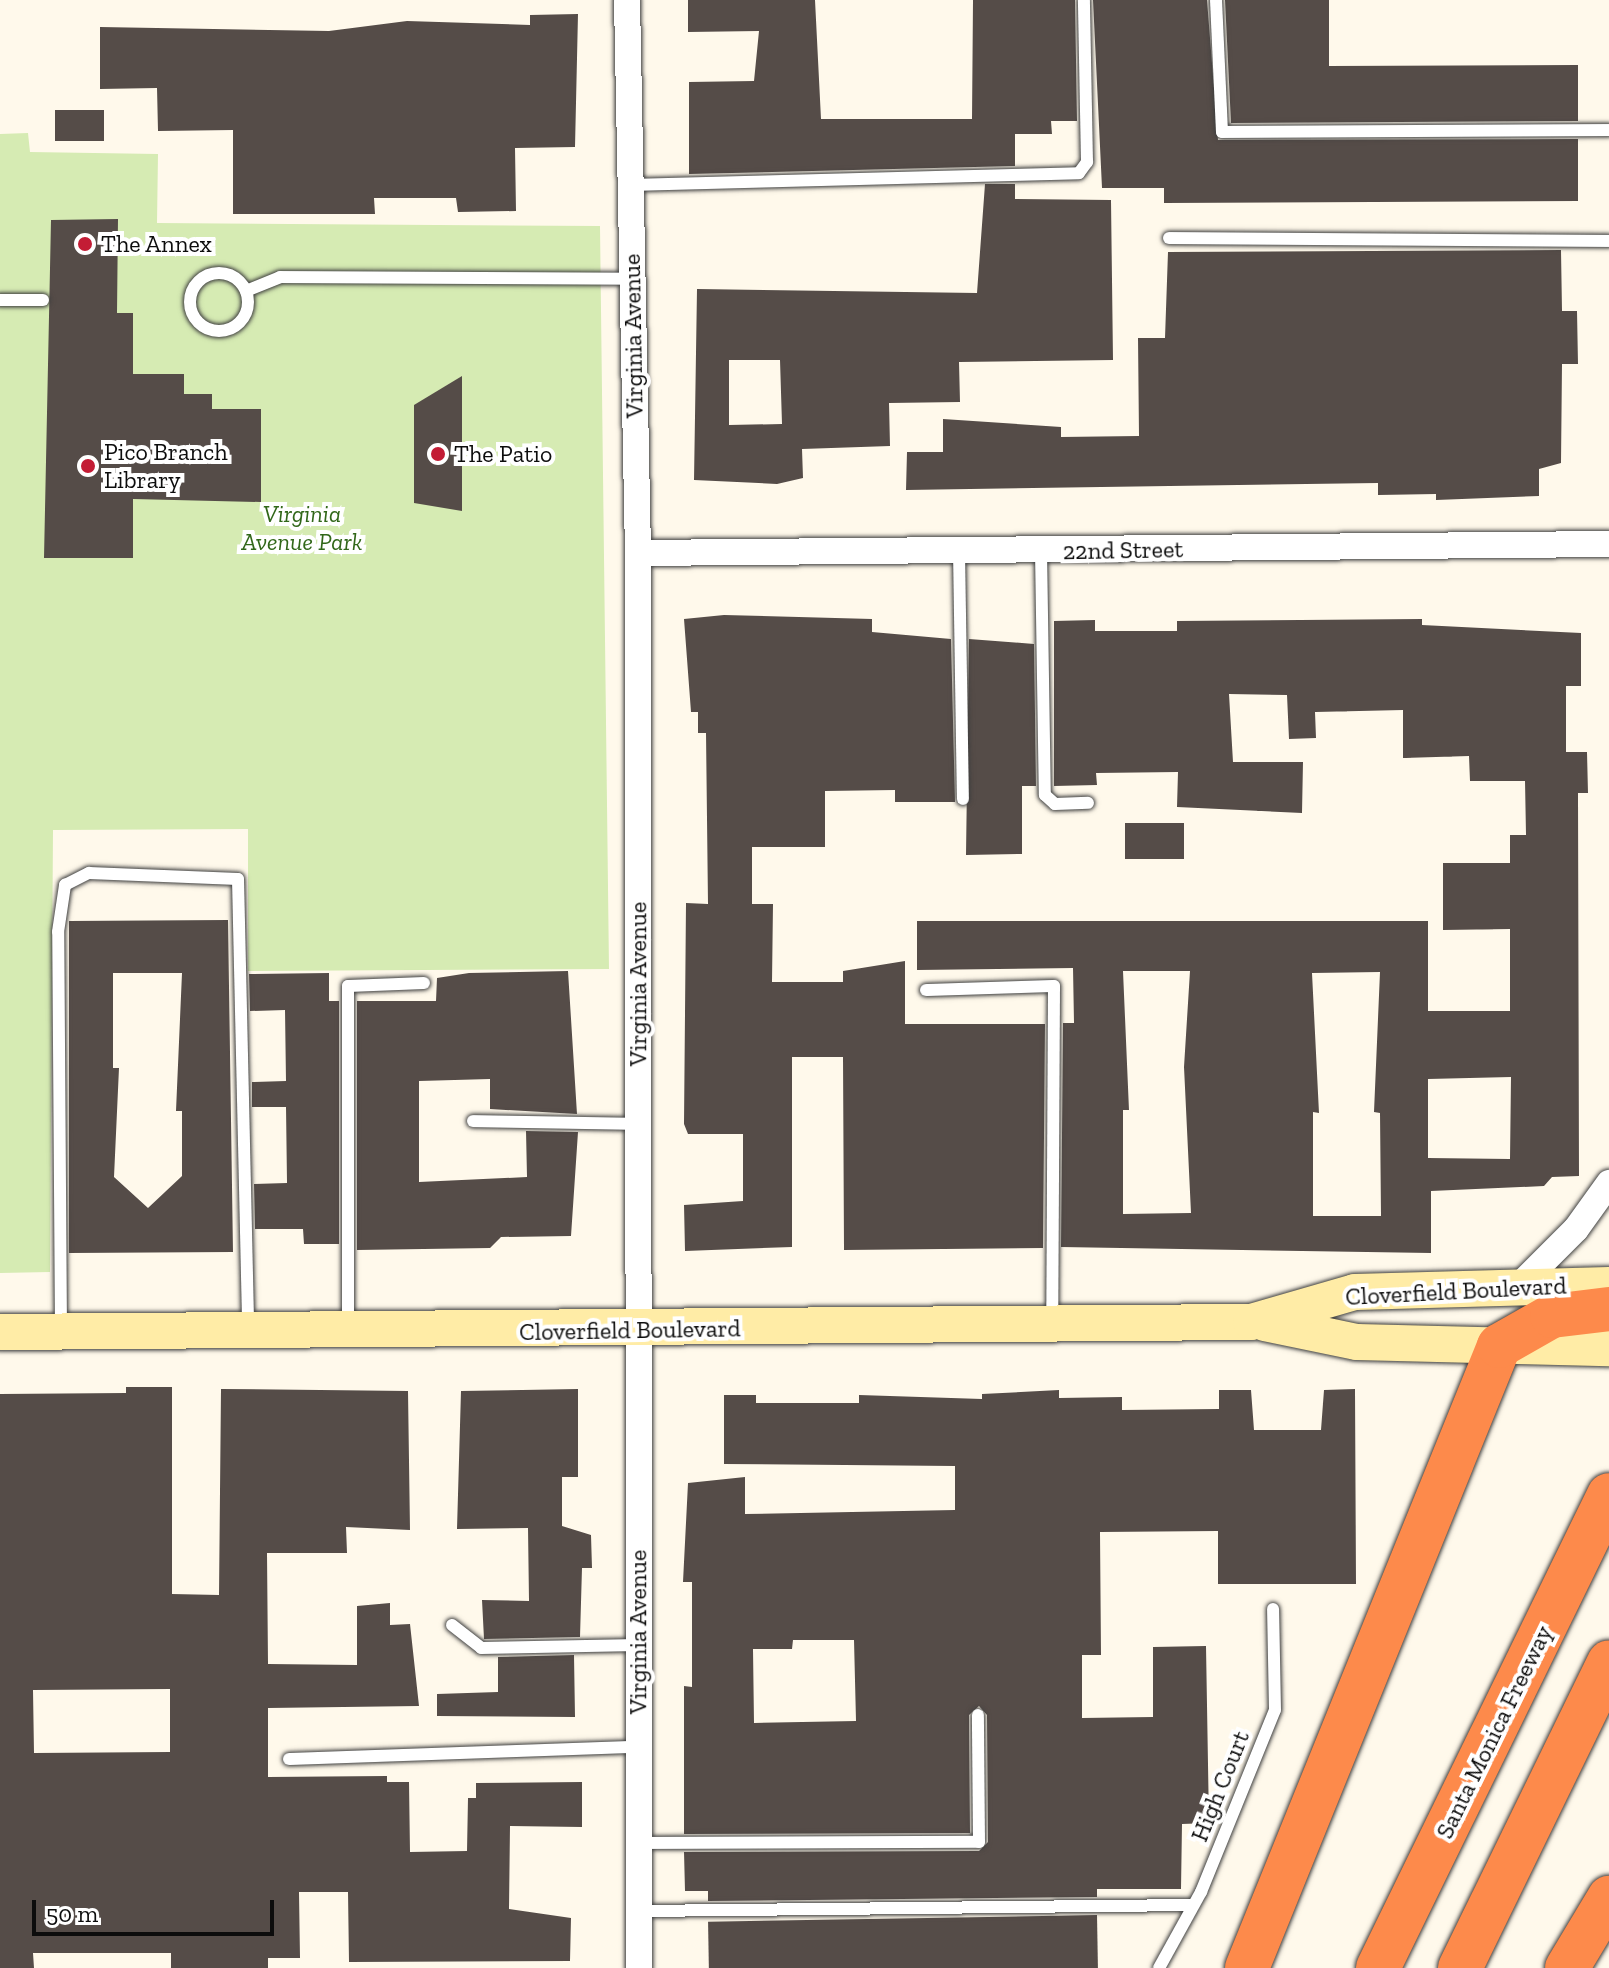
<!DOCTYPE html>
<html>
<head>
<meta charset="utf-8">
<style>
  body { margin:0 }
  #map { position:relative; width:1609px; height:1968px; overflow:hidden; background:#fff9eb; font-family:"Zilla Slab",serif }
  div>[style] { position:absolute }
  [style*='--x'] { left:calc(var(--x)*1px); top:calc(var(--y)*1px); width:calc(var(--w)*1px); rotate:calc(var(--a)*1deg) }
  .green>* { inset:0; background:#d6ebb3 }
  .building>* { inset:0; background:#554c48; transform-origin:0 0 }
  .roads { filter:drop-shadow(0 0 2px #3f3f3f) drop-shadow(0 0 2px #3f3f3f) }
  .lane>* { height:12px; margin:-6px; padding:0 6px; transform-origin:6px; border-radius:6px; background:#fff }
  .lane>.ring { margin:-6px; padding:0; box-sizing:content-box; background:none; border:12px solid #fff; border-radius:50% }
  .street>* { height:26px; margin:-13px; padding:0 13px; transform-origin:13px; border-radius:13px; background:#fff }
  .secondary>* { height:36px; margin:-18px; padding:0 18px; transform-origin:18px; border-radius:18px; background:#ffeca6 }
  .highway>* { height:44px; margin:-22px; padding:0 22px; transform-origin:22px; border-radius:22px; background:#fd8a4b }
  .dots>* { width:22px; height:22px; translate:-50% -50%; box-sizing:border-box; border:4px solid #fff; border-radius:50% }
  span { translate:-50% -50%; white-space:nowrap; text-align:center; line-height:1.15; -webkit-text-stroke:8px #fff; paint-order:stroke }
  .poi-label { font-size:24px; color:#0c0c0c }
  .left { translate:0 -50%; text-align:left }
  .street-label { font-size:24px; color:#0c0c0c }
  .park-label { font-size:24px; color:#316719; font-style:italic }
  .scale { position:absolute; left:32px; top:1900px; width:242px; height:36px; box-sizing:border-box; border:4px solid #0c0c0c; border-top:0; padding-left:10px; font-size:24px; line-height:28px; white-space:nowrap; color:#0c0c0c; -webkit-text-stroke:6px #fff; paint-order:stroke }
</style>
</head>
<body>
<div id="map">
  <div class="green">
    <i style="clip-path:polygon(28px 133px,30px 152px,158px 154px,157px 223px,600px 226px,609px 969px,248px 971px,248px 829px,53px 830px,50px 1272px,0 1273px,0 134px)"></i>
  </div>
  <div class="building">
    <i style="clip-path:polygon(688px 0,815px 0,821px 119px,972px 119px,973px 0,1075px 0,1077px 121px,1051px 121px,1052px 134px,1015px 134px,1015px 166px,689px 174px,689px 82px,754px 81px,759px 31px,688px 32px)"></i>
    <i style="clip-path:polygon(1093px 0,1207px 0,1218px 140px,1578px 139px,1578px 201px,1164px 203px,1164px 188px,1102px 188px)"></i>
    <i style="clip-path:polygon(1225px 0,1329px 0,1329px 66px,1578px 65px,1578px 121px,1231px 123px)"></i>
    <i style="clip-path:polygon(578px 14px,575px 147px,515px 148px,516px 211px,458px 212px,456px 198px,374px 198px,375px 214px,233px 214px,233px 130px,158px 131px,157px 88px,100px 89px,100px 27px,329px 31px,407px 21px,530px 25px,530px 15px)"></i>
    <i style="left:104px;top:110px;width:31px;height:49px;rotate:90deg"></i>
    <i style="clip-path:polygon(evenodd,985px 184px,1015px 184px,1015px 199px,1111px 200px,1113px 360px,959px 362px,960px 402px,889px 403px,890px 446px,802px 449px,803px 478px,777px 484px,694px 480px,697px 289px,977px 293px,985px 184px,729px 360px,780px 360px,782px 424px,729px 425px,729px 360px)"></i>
    <i style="clip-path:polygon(118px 219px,117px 313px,133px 313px,133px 374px,184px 374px,184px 394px,212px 394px,212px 409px,261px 409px,261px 502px,133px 499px,133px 558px,44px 558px,51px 220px)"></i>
    <i style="clip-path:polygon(1561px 250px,1562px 311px,1577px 311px,1578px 364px,1562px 364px,1561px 463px,1539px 469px,1539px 496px,1436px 500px,1436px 494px,1378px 495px,1378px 483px,906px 490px,907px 452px,943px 452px,943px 419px,1061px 427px,1061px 437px,1139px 436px,1138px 338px,1165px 338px,1168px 252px)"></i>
    <i style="clip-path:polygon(462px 376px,462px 511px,414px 503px,414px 405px)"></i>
    <i style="clip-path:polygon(724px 615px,872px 619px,872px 632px,951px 639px,955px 802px,895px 802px,895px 790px,825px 791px,825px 847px,752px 847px,752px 904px,773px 904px,772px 982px,843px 982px,843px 971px,905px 961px,905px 1024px,1045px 1024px,1043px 1248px,844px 1250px,843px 1057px,792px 1057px,792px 1247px,685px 1251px,684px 1205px,743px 1201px,743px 1134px,688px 1134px,684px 1124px,686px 903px,708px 904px,706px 733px,698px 733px,698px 712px,691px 712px,684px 619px)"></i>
    <i style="clip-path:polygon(evenodd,1422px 619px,1422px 625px,1581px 633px,1581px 686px,1566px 686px,1566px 752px,1587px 752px,1588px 793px,1578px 793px,1579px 1176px,1552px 1177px,1544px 1186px,1431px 1191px,1431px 1253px,1061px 1247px,1063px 1023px,1074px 1023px,1073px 968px,917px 970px,917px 921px,1428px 921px,1428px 1011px,1510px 1011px,1510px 929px,1443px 930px,1443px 863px,1510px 863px,1510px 835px,1526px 835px,1525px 781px,1470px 781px,1469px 756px,1403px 758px,1403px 710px,1315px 712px,1316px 738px,1289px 739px,1287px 695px,1229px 694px,1233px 762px,1303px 762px,1302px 813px,1177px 807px,1178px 772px,1096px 773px,1097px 785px,1054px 786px,1054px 621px,1095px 620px,1095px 631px,1177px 631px,1177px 621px,1422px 619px,1123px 971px,1190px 971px,1184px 1067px,1191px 1213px,1123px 1214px,1123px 1110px,1129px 1110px,1123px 971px,1422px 619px,1380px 972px,1374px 1112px,1380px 1113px,1381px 1216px,1313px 1216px,1313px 1112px,1319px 1113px,1312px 973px,1380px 972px,1422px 619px,1511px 1077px,1510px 1159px,1428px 1158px,1428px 1079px,1511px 1077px)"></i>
    <i style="clip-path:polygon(969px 639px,1034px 644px,1036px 786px,1022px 786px,1022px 854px,966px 855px)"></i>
    <i style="left:1125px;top:823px;width:59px;height:36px"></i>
    <i style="clip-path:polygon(evenodd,228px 920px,233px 1252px,69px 1253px,69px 921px,228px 920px,113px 973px,182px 973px,176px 1111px,182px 1111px,182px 1176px,148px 1208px,114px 1177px,119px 1068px,113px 1068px,113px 973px)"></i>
    <i style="clip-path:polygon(568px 971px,577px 1114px,490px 1109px,490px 1079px,419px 1081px,419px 1182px,527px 1177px,526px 1131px,578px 1132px,571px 1236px,501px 1237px,490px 1248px,357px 1250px,357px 1001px,436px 1001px,437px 978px,469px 973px)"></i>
    <i style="clip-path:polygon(329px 973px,329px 1001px,339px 1001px,339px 1244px,304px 1244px,303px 1229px,255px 1229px,254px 1184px,287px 1183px,286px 1107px,252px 1107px,252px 1082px,286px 1081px,285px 1010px,250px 1011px,249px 974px)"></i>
    <i style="clip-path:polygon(evenodd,126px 1387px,172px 1387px,172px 1594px,219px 1595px,221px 1389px,408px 1391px,410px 1530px,346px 1527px,347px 1553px,267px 1553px,268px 1664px,357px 1665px,357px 1606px,390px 1603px,390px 1625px,410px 1624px,419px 1706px,268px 1708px,268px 1777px,387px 1776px,387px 1782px,409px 1782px,410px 1852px,467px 1851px,468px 1798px,476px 1798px,476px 1783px,582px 1782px,582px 1827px,510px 1826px,509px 1909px,571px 1918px,570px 1961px,349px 1962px,348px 1892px,299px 1892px,300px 1958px,268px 1958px,268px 1968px,171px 1968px,171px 1953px,33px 1953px,34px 1968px,0 1968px,0 1394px,126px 1393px,126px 1387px,170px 1689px,170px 1752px,34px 1753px,33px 1690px,170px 1689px)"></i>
    <i style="clip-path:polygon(578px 1389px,578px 1477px,562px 1477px,562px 1526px,591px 1535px,592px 1568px,582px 1568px,580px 1637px,484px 1639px,482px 1600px,529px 1601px,528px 1528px,457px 1529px,461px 1391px)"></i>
    <i style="clip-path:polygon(evenodd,1355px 1389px,1356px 1584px,1218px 1584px,1218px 1531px,1100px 1532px,1101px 1655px,1082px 1655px,1082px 1718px,1153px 1717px,1153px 1647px,1206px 1646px,1209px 1823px,1182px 1824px,1181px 1889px,1097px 1889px,1097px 1897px,708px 1901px,708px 1891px,685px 1891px,684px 1852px,979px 1851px,988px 1842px,987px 1715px,979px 1706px,969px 1715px,970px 1833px,684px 1834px,684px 1686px,692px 1687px,692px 1582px,683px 1582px,688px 1483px,745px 1477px,745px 1514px,955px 1510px,955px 1466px,724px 1464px,724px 1395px,756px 1395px,756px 1403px,859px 1403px,859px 1395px,982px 1399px,982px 1394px,1059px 1390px,1059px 1398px,1122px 1397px,1122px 1410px,1219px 1409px,1219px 1390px,1251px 1390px,1254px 1430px,1321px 1430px,1324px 1390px,1355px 1389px,793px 1640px,854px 1640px,856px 1721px,754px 1723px,753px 1649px,792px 1649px,793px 1640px)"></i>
    <i style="clip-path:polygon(574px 1655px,575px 1717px,437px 1716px,437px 1694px,498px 1692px,498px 1657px)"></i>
    <i style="left:1097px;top:1915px;width:53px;height:389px;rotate:89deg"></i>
  </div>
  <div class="roads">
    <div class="lane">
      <i style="--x:1216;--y:0;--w:132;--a:87.4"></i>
      <i style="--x:1222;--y:132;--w:387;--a:-0.3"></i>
      <i style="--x:630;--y:185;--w:449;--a:-1.5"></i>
      <i style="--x:1079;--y:173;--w:14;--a:-54"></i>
      <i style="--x:1087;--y:162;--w:162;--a:-91.1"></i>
      <i style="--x:1169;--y:238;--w:440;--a:0.4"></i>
      <i class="ring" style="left:190px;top:273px;width:46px;height:46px"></i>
      <i style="--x:246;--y:291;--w:37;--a:-22"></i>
      <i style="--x:280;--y:277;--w:351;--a:0.3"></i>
      <i style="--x:0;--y:300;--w:43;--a:0"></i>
      <i style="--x:959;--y:551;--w:248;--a:89.1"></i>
      <i style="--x:1041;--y:551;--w:244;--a:89.1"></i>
      <i style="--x:1045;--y:795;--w:13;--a:42"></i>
      <i style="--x:1055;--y:804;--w:33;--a:-2"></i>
      <i style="--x:926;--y:990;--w:128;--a:-1.8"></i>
      <i style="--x:1054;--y:986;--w:333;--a:90.3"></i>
      <i style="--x:473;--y:1121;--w:165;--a:1"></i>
      <i style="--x:348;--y:1327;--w:341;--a:-90"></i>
      <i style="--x:348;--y:986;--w:76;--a:-2.3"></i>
      <i style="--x:61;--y:1330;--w:398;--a:-90.4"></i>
      <i style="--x:58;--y:932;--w:48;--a:-81.5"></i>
      <i style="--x:65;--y:885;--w:27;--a:-27"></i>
      <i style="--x:89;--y:873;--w:149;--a:2.3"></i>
      <i style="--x:238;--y:879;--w:448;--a:88.7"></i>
      <i style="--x:452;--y:1625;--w:37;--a:38"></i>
      <i style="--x:481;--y:1648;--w:158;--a:-1.1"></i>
      <i style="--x:289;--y:1759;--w:349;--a:-2"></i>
      <i style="--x:638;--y:1843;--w:341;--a:-0.2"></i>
      <i style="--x:979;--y:1842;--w:127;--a:-90.5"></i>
      <i style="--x:639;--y:1911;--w:554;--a:-0.62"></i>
      <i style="--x:1159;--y:1968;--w:87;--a:-61.1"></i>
      <i style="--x:1201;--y:1892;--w:196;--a:-67.9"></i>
      <i style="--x:1275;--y:1710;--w:101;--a:-91.1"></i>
    </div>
    <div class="street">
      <i style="--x:627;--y:0;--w:553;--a:88.86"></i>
      <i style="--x:638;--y:553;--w:1415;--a:89.96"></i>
      <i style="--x:638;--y:553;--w:971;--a:-0.53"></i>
      <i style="--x:1522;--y:1283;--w:76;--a:-45"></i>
      <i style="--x:1576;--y:1229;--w:57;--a:-54.3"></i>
    </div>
    <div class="secondary">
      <i style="--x:1265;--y:1323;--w:94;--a:11.7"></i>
      <i style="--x:1357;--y:1342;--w:252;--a:1.4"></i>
      <i style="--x:0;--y:1332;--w:1251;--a:-0.46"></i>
      <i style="--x:1251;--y:1322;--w:108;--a:-16.1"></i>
      <i style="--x:1355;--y:1292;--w:254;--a:-1.6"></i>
    </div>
    <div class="highway">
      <i style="--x:1247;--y:1968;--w:671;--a:-67.94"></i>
      <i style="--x:1499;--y:1346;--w:61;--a:-29.5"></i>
      <i style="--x:1552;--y:1316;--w:57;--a:-7"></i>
      <i style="--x:1378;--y:1968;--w:526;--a:-63.97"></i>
      <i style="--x:1460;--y:1968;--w:340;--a:-64"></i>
      <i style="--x:1567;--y:1968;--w:82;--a:-59"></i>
    </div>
  </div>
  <div class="dots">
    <i style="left:85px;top:244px;background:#c31c35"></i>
    <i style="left:438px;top:454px;background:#c31c35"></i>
    <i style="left:88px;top:466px;background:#c31c35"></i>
  </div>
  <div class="poi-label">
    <span class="left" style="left:101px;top:244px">The Annex</span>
    <span class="left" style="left:104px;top:466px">Pico Branch<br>Library</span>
    <span class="left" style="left:454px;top:454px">The Patio</span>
  </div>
  <div class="street-label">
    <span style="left:633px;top:336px;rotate:-91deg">Virginia Avenue</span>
    <span style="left:1123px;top:550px;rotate:-1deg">22nd Street</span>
    <span style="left:638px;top:984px;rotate:-90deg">Virginia Avenue</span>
    <span style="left:1456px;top:1291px;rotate:-3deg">Cloverfield Boulevard</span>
    <span style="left:630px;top:1330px;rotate:-1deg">Cloverfield Boulevard</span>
    <span style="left:638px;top:1632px;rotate:-90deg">Virginia Avenue</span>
    <span style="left:1494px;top:1732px;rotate:-64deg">Santa Monica Freeway</span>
    <span style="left:1220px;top:1786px;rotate:-68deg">High Court</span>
  </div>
  <div class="park-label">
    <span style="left:302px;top:528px">Virginia<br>Avenue Park</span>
  </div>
  <div class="scale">50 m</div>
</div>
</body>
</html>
